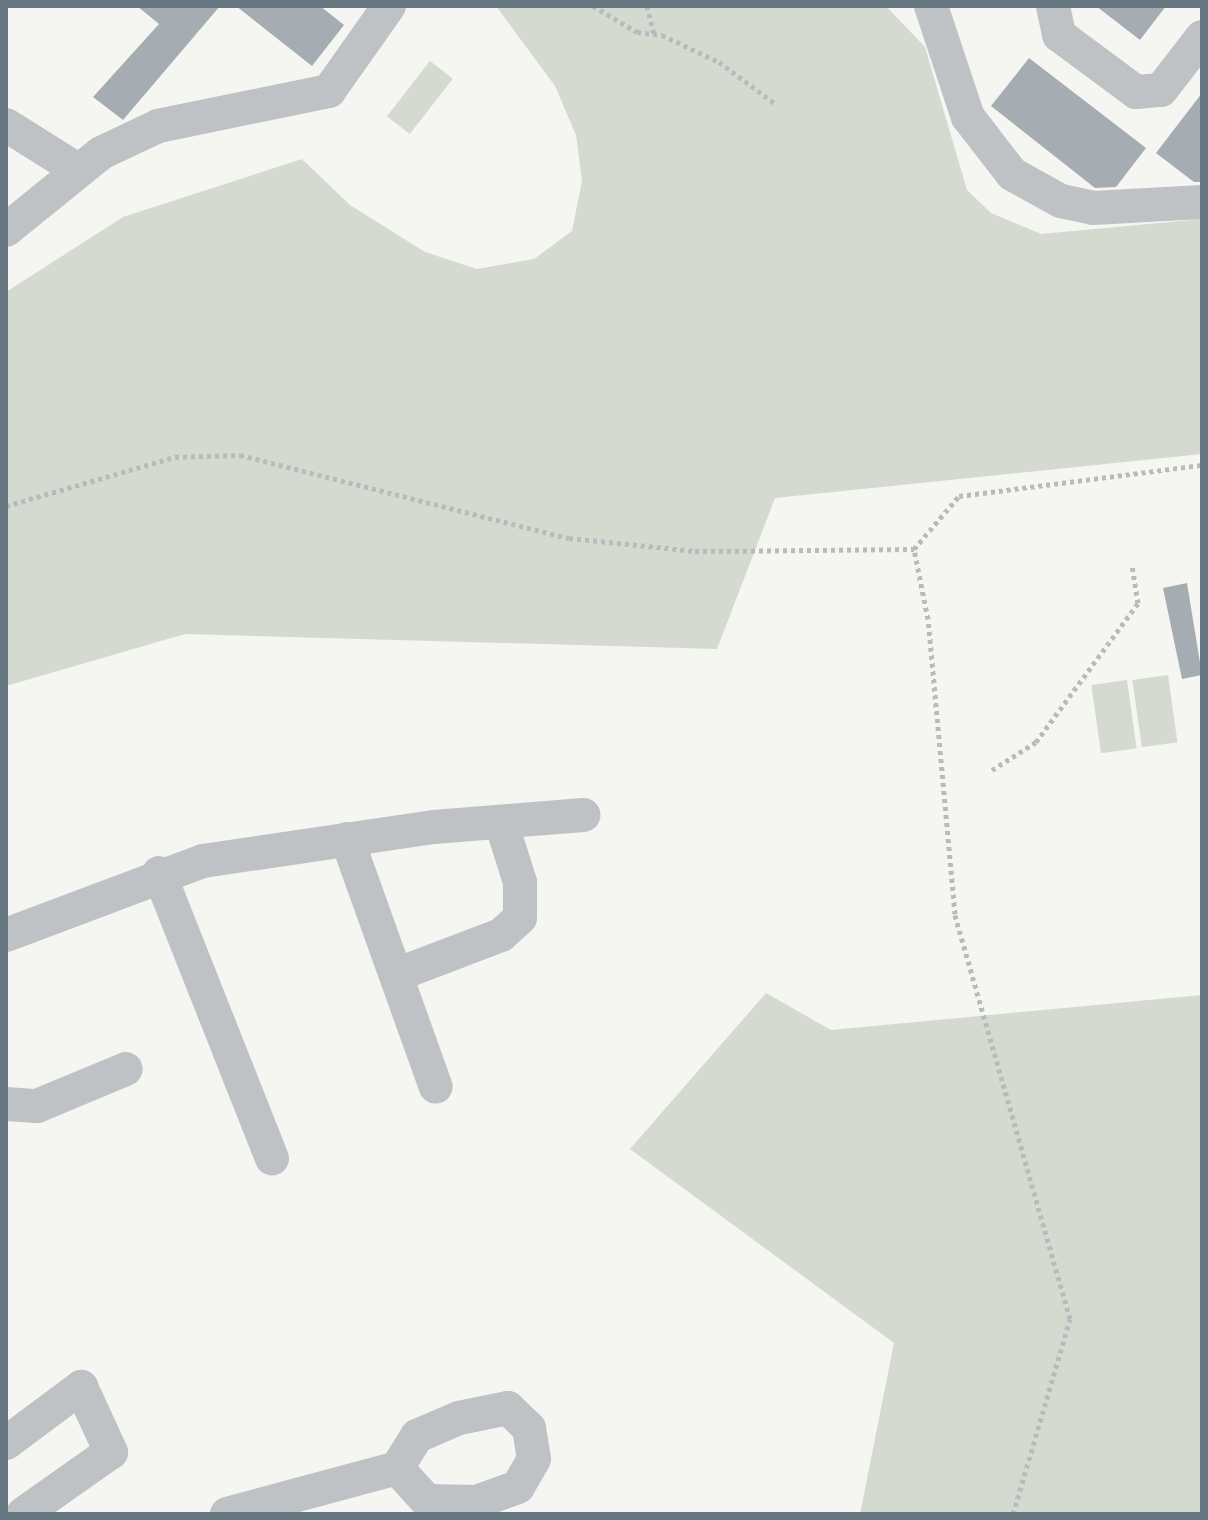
<!DOCTYPE html>
<html>
<head>
<meta charset="utf-8">
<style>
  body { margin:0 }
  #map { position:relative; width:1208px; height:1520px; overflow:hidden; background:#f5f5f2; font-family:Karla,sans-serif }
  div>[style] { position:absolute }
  [style*='--x'] { left:calc(var(--x)*1px); top:calc(var(--y)*1px); width:calc(var(--w)*1px); rotate:calc(var(--a)*1deg) }
  .green>* { inset:0; background:#d5dad1; transform-origin:0 0 }
  .building>* { inset:0; background:#a6adb2 }
  .path>* { height:5px; margin-top:-2.5px; transform-origin:0; background:repeating-linear-gradient(90deg,#b8bbbd 0 4px,transparent 0 8px) }
  .minor>* { height:34px; margin:-17px; padding:0 17px; transform-origin:17px; border-radius:17px; background:#bec2c5 }
  span { translate:-50% -50%; white-space:nowrap; text-align:center; line-height:1.15; -webkit-text-stroke:8px #fff; paint-order:stroke }
  .frame { position:absolute; inset:0; border:8px solid #667681; pointer-events:none }
</style>
</head>
<body>
<div id="map">
  <div class="green">
    <i style="clip-path:polygon(496px 6px,886px 6px,925px 47px,967px 190px,991px 213px,1041px 234px,1202px 219px,1202px 454px,775px 498px,717px 649px,185px 634px,6px 686px,6px 292px,123px 217px,302px 159px,350px 205px,425px 252px,477px 269px,534px 259px,572px 231px,582px 181px,576px 135px,555px 86px)"></i>
    <i style="left:430px;top:61px;width:29px;height:70px;rotate:38deg"></i>
    <i style="left:1168px;top:675px;width:68px;height:36px;rotate:82deg"></i>
    <i style="left:1127px;top:680px;width:69px;height:36px;rotate:82deg"></i>
    <i style="clip-path:polygon(766px 993px,831px 1030px,1202px 995px,1202px 1514px,860px 1514px,894px 1343px,630px 1149px)"></i>
  </div>
  <div class="building">
    <i style="clip-path:polygon(137px 6px,220px 6px,123px 120px,93px 97px,159px 24px)"></i>
    <i style="clip-path:polygon(236px 6px,320px 6px,344px 25px,312px 66px)"></i>
    <i style="clip-path:polygon(1096px 6px,1166px 6px,1140px 40px)"></i>
    <i style="clip-path:polygon(1029px 58px,1146px 148px,1116px 187px,1095px 188px,991px 106px)"></i>
    <i style="clip-path:polygon(1202px 93px,1202px 182px,1194px 182px,1156px 153px)"></i>
    <i style="clip-path:polygon(1187px 583px,1202px 675px,1182px 679px,1163px 588px)"></i>
  </div>
  <div class="path">
    <i style="--x:593;--y:6;--w:51;--a:30.6"></i>
    <i style="--x:637;--y:32;--w:25;--a:7"></i>
    <i style="--x:662;--y:35;--w:63;--a:25.3"></i>
    <i style="--x:719;--y:62;--w:72;--a:36.6"></i>
    <i style="--x:647;--y:6;--w:29;--a:76"></i>
    <i style="--x:6;--y:506;--w:176;--a:-16.2"></i>
    <i style="--x:175;--y:457;--w:65;--a:-1.8"></i>
    <i style="--x:240;--y:455;--w:339;--a:14.2"></i>
    <i style="--x:569;--y:538;--w:127;--a:5.9"></i>
    <i style="--x:695;--y:551;--w:219;--a:-0.5"></i>
    <i style="--x:992;--y:770;--w:52;--a:-32.5"></i>
    <i style="--x:1036;--y:742;--w:172;--a:-53.7"></i>
    <i style="--x:1138;--y:603;--w:37;--a:-99"></i>
    <i style="--x:1013;--y:1514;--w:203;--a:-73.7"></i>
    <i style="--x:1070;--y:1319;--w:421;--a:-105.9"></i>
    <i style="--x:955;--y:914;--w:296;--a:-95.2"></i>
    <i style="--x:928;--y:619;--w:71;--a:-101.3"></i>
    <i style="--x:914;--y:549;--w:70;--a:-49.7"></i>
    <i style="--x:959;--y:496;--w:245;--a:-7.3"></i>
  </div>
  <div class="minor">
    <i style="--x:931;--y:6;--w:117;--a:71.6"></i>
    <i style="--x:968;--y:117;--w:72;--a:52.3"></i>
    <i style="--x:1012;--y:174;--w:56;--a:28.9"></i>
    <i style="--x:1061;--y:201;--w:33;--a:12"></i>
    <i style="--x:1093;--y:208;--w:109;--a:-3.2"></i>
    <i style="--x:1053;--y:6;--w:30;--a:78"></i>
    <i style="--x:1059;--y:35;--w:96;--a:36.5"></i>
    <i style="--x:1136;--y:92;--w:25;--a:-5"></i>
    <i style="--x:1161;--y:90;--w:67;--a:-52.3"></i>
    <i style="--x:6;--y:125;--w:85;--a:32"></i>
    <i style="--x:6;--y:230;--w:122;--a:-39"></i>
    <i style="--x:101;--y:153;--w:63;--a:-25.3"></i>
    <i style="--x:158;--y:126;--w:175;--a:-11.6"></i>
    <i style="--x:329;--y:91;--w:104;--a:-54.8"></i>
    <i style="--x:347;--y:839;--w:263;--a:70.3"></i>
    <i style="--x:159;--y:873;--w:307;--a:68.4"></i>
    <i style="--x:6;--y:935;--w:210;--a:-20.6"></i>
    <i style="--x:203;--y:861;--w:233;--a:-8.4"></i>
    <i style="--x:434;--y:827;--w:150;--a:-4.6"></i>
    <i style="--x:396;--y:975;--w:112;--a:-20.9"></i>
    <i style="--x:501;--y:935;--w:25;--a:-42"></i>
    <i style="--x:520;--y:918;--w:36;--a:-90"></i>
    <i style="--x:520;--y:882;--w:63;--a:-107.6"></i>
    <i style="--x:6;--y:1104;--w:31;--a:4"></i>
    <i style="--x:37;--y:1106;--w:96;--a:-22.6"></i>
    <i style="--x:6;--y:1443;--w:94;--a:-36.7"></i>
    <i style="--x:81;--y:1387;--w:72;--a:65.2"></i>
    <i style="--x:111;--y:1452;--w:108;--a:144.8"></i>
    <i style="--x:227;--y:1514;--w:176;--a:-15.1"></i>
    <i style="--x:397;--y:1468;--w:38;--a:-58"></i>
    <i style="--x:417;--y:1436;--w:46;--a:-23.2"></i>
    <i style="--x:459;--y:1418;--w:50;--a:-11.5"></i>
    <i style="--x:508;--y:1408;--w:29;--a:44"></i>
    <i style="--x:529;--y:1428;--w:31;--a:81"></i>
    <i style="--x:534;--y:1459;--w:32;--a:120"></i>
    <i style="--x:518;--y:1487;--w:45;--a:160.3"></i>
    <i style="--x:476;--y:1502;--w:49;--a:-178.8"></i>
    <i style="--x:427;--y:1501;--w:45;--a:-132.3"></i>
  </div>
  <div class="frame"></div>
</div>
</body>
</html>
